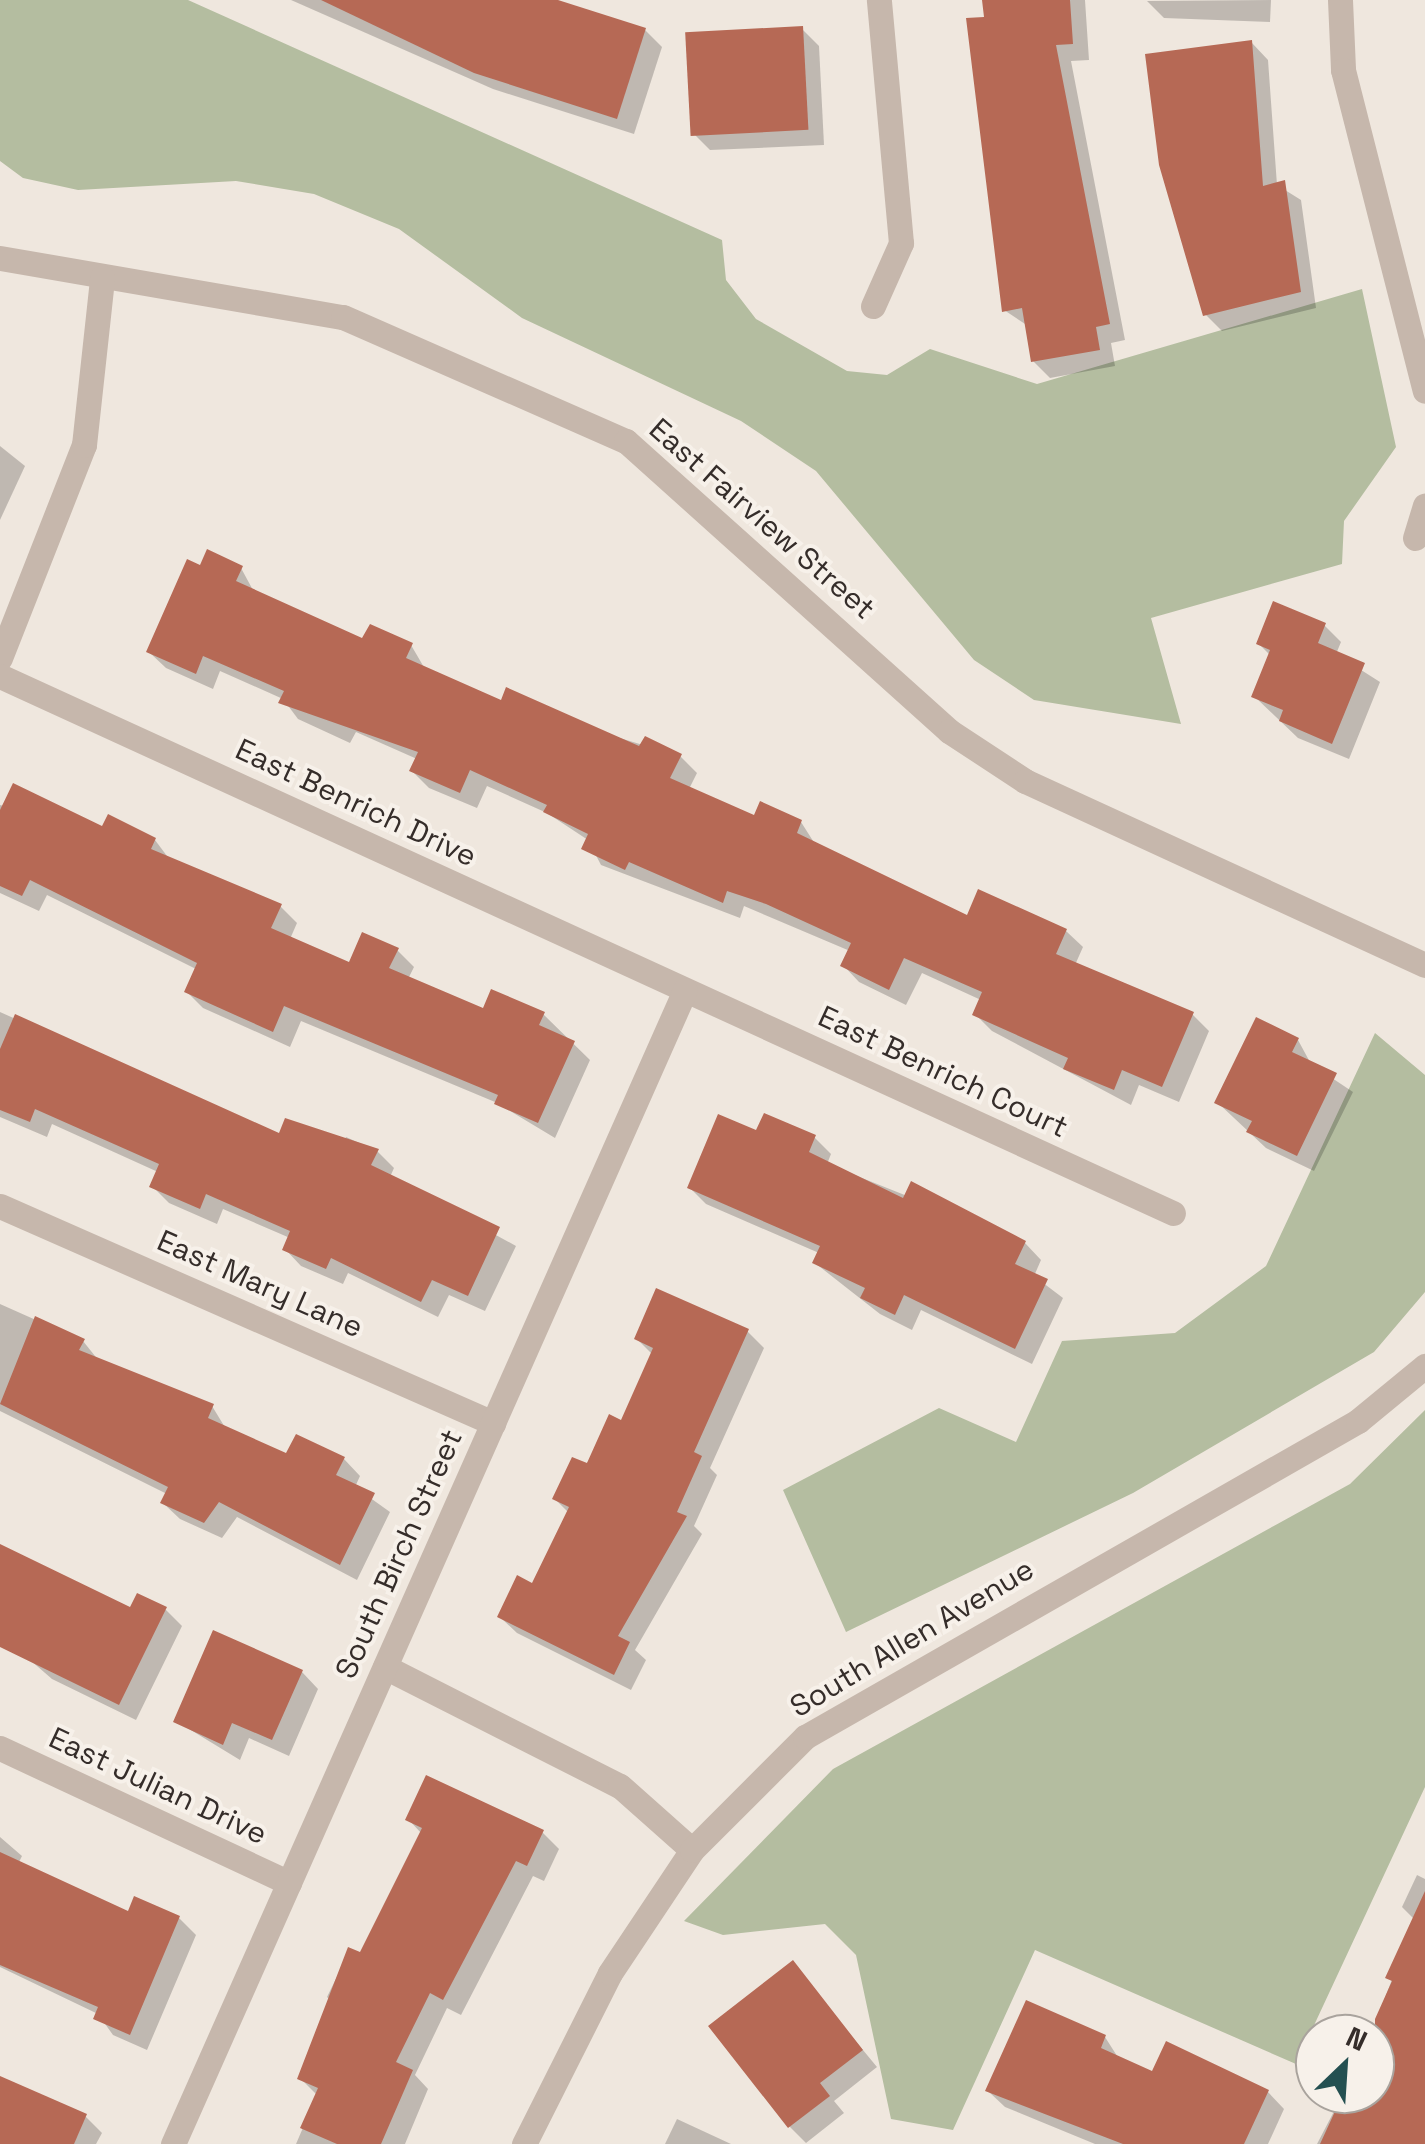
<!DOCTYPE html>
<html>
<head>
<meta charset="utf-8">
<style>
  body { margin:0 }
  #map { position:relative; width:1425px; height:2144px; overflow:hidden; background:#efe7de; font-family:"Space Grotesk",sans-serif }
  div>[style] { position:absolute }
  [style*='--x'] { left:calc(var(--x)*1px); top:calc(var(--y)*1px); width:calc(var(--w)*1px); rotate:calc(var(--a)*1deg) }
  .green>* { inset:0; background:#b4bda0 }
  .shadow>* { inset:0; background:#0003 }
  .building>* { inset:0; background:#b66955; transform-origin:0 0 }
  .minor>* { height:25px; margin:-12.5px; padding:0 12.5px; transform-origin:12.5px; border-radius:12.5px; background:#c6b7ac }
  span { translate:-50% -50%; white-space:nowrap; text-align:center; line-height:1.15; -webkit-text-stroke:8px #f7f1ea; paint-order:stroke }
  .street-label { font-size:30px; color:#352d2a }
  .north { position:absolute; left:1295px; top:2014px; width:100px; height:100px; box-sizing:border-box; background:#f7f1ea; border:2px solid #a9a39d; border-radius:50%; rotate:25deg; font-size:28px; font-weight:700; line-height:40px; text-align:center; color:#352d2a }
  .north::after { content:''; display:block; margin:auto; width:35px; height:45px; background:#245051; clip-path:polygon(50% 0,100% 100%,50% 72%,0 100%) }
</style>
</head>
<body>
<div id="map">
  <div class="green">
    <i style="clip-path:polygon(0 0,188px 0,722px 240px,726px 280px,756px 319px,847px 371px,887px 375px,930px 349px,1037px 384px,1362px 289px,1396px 447px,1344px 521px,1342px 564px,1151px 618px,1181px 724px,1034px 700px,974px 660px,816px 471px,741px 421px,522px 318px,399px 229px,314px 194px,236px 181px,78px 190px,23px 178px,0 161px)"></i>
    <i style="clip-path:polygon(1375px 1033px,1425px 1075px,1425px 1292px,1374px 1352px,1133px 1493px,846px 1632px,783px 1490px,939px 1408px,1016px 1442px,1062px 1341px,1175px 1333px,1266px 1266px)"></i>
    <i style="clip-path:polygon(1425px 1410px,1425px 1787px,1296px 2064px,1035px 1950px,953px 2130px,891px 2119px,856px 1955px,825px 1924px,723px 1935px,684px 1921px,833px 1769px,1350px 1484px)"></i>
  </div>
  <div class="shadow">
    <i style="clip-path:polygon(291px 0,549px 0,645px 30px,662px 47px,634px 134px,493px 89px)"></i>
    <i style="clip-path:polygon(985px 0,1085px 0,1089px 60px,1071px 61px,1125px 340px,1111px 343px,1115px 366px,1050px 378px,1033px 361px,1028px 326px,1004px 310px)"></i>
    <i style="clip-path:polygon(1271px 0,1270px 22px,1164px 18px,1147px 1px)"></i>
    <i style="clip-path:polygon(802px 29px,819px 46px,824px 145px,710px 150px,693px 133px)"></i>
    <i style="clip-path:polygon(1252px 43px,1268px 60px,1277px 185px,1301px 200px,1316px 308px,1222px 331px,1205px 314px)"></i>
    <i style="clip-path:polygon(0 446px,25px 466px,0 520px)"></i>
    <i style="clip-path:polygon(241px 568px,254px 592px,364px 641px,411px 645px,425px 669px,502px 703px,680px 756px,697px 773px,689px 789px,755px 818px,801px 822px,815px 844px,968px 918px,1066px 931px,1083px 947px,1075px 965px,1192px 1014px,1209px 1031px,1179px 1102px,1139px 1085px,1131px 1105px,992px 1031px,975px 1014px,981px 1000px,922px 973px,906px 1005px,859px 982px,843px 965px,850px 951px,744px 906px,740px 918px,601px 865px,588px 840px,547px 813px,487px 786px,477px 808px,429px 788px,412px 771px,417px 759px,356px 732px,350px 743px,298px 719px,283px 699px,220px 671px,213px 689px,166px 668px,149px 652px,201px 569px)"></i>
    <i style="clip-path:polygon(1324px 625px,1341px 642px,1336px 654px,1380px 682px,1349px 759px,1298px 738px,1254px 696px,1271px 656px,1258px 643px)"></i>
    <i style="clip-path:polygon(0 805px,155px 840px,170px 860px,280px 906px,297px 923px,290px 939px,350px 965px,397px 950px,414px 967px,408px 979px,484px 1011px,543px 1014px,590px 1060px,555px 1138px,495px 1102px,301px 1021px,290px 1047px,203px 1008px,187px 992px,196px 969px,47px 895px,39px 911px,0 893px)"></i>
    <i style="clip-path:polygon(0 1012px,280px 1137px,342px 1146px,346px 1137px,377px 1151px,394px 1168px,390px 1177px,516px 1246px,485px 1311px,449px 1295px,438px 1317px,348px 1273px,343px 1284px,301px 1266px,285px 1249px,290px 1238px,223px 1209px,217px 1224px,169px 1203px,152px 1186px,158px 1172px,52px 1124px,47px 1137px,0 1117px)"></i>
    <i style="clip-path:polygon(1298px 1040px,1311px 1064px,1353px 1092px,1314px 1171px,1266px 1148px,1217px 1102px)"></i>
    <i style="clip-path:polygon(757px 1134px,815px 1138px,831px 1154px,827px 1164px,1025px 1243px,1041px 1260px,1034px 1276px,1063px 1298px,1032px 1364px,921px 1310px,912px 1330px,880px 1314px,815px 1263px,819px 1253px,706px 1204px,690px 1188px)"></i>
    <i style="clip-path:polygon(0 1304px,83px 1341px,99px 1361px,212px 1406px,226px 1429px,287px 1457px,344px 1459px,360px 1476px,355px 1487px,390px 1512px,357px 1580px,237px 1517px,222px 1538px,180px 1519px,163px 1503px,167px 1494px,0 1411px)"></i>
    <i style="clip-path:polygon(747px 1331px,764px 1348px,710px 1468px,717px 1475px,694px 1526px,702px 1534px,635px 1650px,646px 1660px,631px 1690px,517px 1633px,500px 1617px,533px 1586px,569px 1513px,555px 1499px,622px 1423px,653px 1355px,636px 1338px)"></i>
    <i style="clip-path:polygon(0 1547px,131px 1610px,166px 1610px,182px 1626px,136px 1720px,52px 1679px,0 1634px)"></i>
    <i style="clip-path:polygon(302px 1672px,318px 1689px,289px 1756px,249px 1738px,240px 1760px,176px 1721px)"></i>
    <i style="clip-path:polygon(408px 1819px,542px 1832px,559px 1849px,544px 1881px,533px 1876px,461px 2015px,447px 2008px,415px 2075px,428px 2089px,405px 2144px,296px 2144px,317px 2095px,300px 2078px,333px 2003px,327px 1997px,350px 1950px,361px 1955px,422px 1834px)"></i>
    <i style="clip-path:polygon(0 1837px,22px 1856px,18px 1864px,129px 1914px,179px 1918px,196px 1935px,147px 2050px,113px 2035px,98px 2014px,0 1967px)"></i>
    <i style="clip-path:polygon(1417px 1875px,1425px 1879px,1425px 2144px,1317px 2144px,1343px 2094px,1375px 2094px,1371px 2034px,1415px 1920px,1402px 1907px)"></i>
    <i style="clip-path:polygon(792px 1964px,877px 2067px,834px 2101px,844px 2113px,806px 2143px,789px 2126px)"></i>
    <i style="clip-path:polygon(1105px 2037px,1119px 2059px,1153px 2074px,1268px 2092px,1284px 2109px,1268px 2144px,1095px 2144px,1005px 2107px,988px 2091px)"></i>
    <i style="clip-path:polygon(0 2082px,86px 2117px,102px 2133px,96px 2144px,0 2144px)"></i>
    <i style="clip-path:polygon(677px 2119px,731px 2144px,665px 2144px)"></i>
  </div>
  <div class="building">
    <i style="clip-path:polygon(321px 0,558px 0,646px 28px,617px 119px,474px 73px)"></i>
    <i style="clip-path:polygon(982px 0,1070px 0,1073px 44px,1056px 45px,1110px 324px,1096px 327px,1100px 350px,1031px 362px,1022px 308px,1002px 312px,966px 18px,984px 17px)"></i>
    <i style="left:803px;top:26px;width:104px;height:118px;rotate:87deg"></i>
    <i style="clip-path:polygon(1252px 40px,1263px 186px,1285px 180px,1301px 292px,1203px 316px,1159px 165px,1145px 54px)"></i>
    <i style="clip-path:polygon(207px 549px,243px 566px,236px 581px,362px 638px,370px 624px,413px 643px,406px 658px,501px 700px,506px 687px,639px 746px,645px 736px,682px 754px,670px 778px,754px 815px,760px 801px,802px 820px,797px 833px,967px 915px,978px 889px,1067px 929px,1056px 954px,1194px 1012px,1162px 1087px,1122px 1070px,1114px 1090px,1063px 1069px,1068px 1058px,972px 1015px,982px 992px,904px 958px,889px 990px,840px 966px,851px 943px,766px 904px,727px 891px,723px 903px,629px 862px,625px 870px,581px 849px,588px 834px,543px 812px,547px 805px,470px 770px,460px 793px,409px 771px,418px 752px,278px 703px,284px 691px,203px 656px,196px 674px,146px 652px,187px 559px,200px 565px)"></i>
    <i style="clip-path:polygon(1273px 601px,1326px 623px,1318px 643px,1365px 663px,1332px 744px,1279px 721px,1283px 710px,1251px 697px,1270px 650px,1256px 644px)"></i>
    <i style="clip-path:polygon(13px 783px,102px 826px,108px 814px,156px 838px,151px 849px,282px 904px,271px 928px,349px 962px,362px 932px,399px 948px,389px 968px,483px 1008px,491px 989px,545px 1012px,539px 1025px,575px 1041px,538px 1123px,494px 1104px,498px 1095px,284px 1006px,273px 1032px,184px 992px,197px 963px,30px 880px,22px 896px,0 886px,0 810px)"></i>
    <i style="clip-path:polygon(15px 1014px,279px 1133px,285px 1118px,379px 1149px,371px 1165px,500px 1227px,468px 1296px,432px 1280px,421px 1302px,331px 1258px,326px 1269px,282px 1250px,290px 1231px,206px 1194px,200px 1209px,149px 1187px,159px 1164px,35px 1109px,30px 1122px,0 1110px,0 1049px)"></i>
    <i style="clip-path:polygon(1256px 1017px,1299px 1038px,1292px 1052px,1337px 1073px,1297px 1156px,1246px 1132px,1252px 1121px,1214px 1103px)"></i>
    <i style="clip-path:polygon(764px 1113px,816px 1135px,809px 1152px,903px 1198px,911px 1181px,1026px 1241px,1015px 1264px,1048px 1279px,1015px 1349px,904px 1295px,895px 1315px,860px 1298px,865px 1288px,812px 1263px,820px 1246px,687px 1188px,718px 1114px,756px 1130px)"></i>
    <i style="clip-path:polygon(656px 1288px,749px 1329px,694px 1452px,702px 1456px,677px 1512px,687px 1516px,618px 1636px,630px 1642px,614px 1675px,497px 1617px,517px 1575px,532px 1583px,569px 1507px,552px 1499px,572px 1457px,587px 1463px,609px 1414px,621px 1420px,653px 1348px,634px 1339px)"></i>
    <i style="clip-path:polygon(35px 1316px,85px 1339px,79px 1350px,214px 1404px,208px 1418px,286px 1453px,296px 1434px,345px 1457px,336px 1475px,375px 1493px,340px 1565px,219px 1502px,204px 1523px,160px 1503px,168px 1487px,0 1404px)"></i>
    <i style="clip-path:polygon(0 1544px,130px 1607px,137px 1593px,167px 1607px,119px 1705px,0 1647px)"></i>
    <i style="clip-path:polygon(213px 1630px,303px 1670px,272px 1740px,232px 1723px,223px 1745px,173px 1722px)"></i>
    <i style="clip-path:polygon(426px 1775px,544px 1830px,527px 1866px,516px 1861px,443px 2000px,430px 1993px,396px 2062px,413px 2070px,381px 2144px,337px 2144px,300px 2128px,318px 2088px,297px 2079px,348px 1947px,360px 1952px,422px 1828px,405px 1820px)"></i>
    <i style="clip-path:polygon(0 1852px,128px 1911px,134px 1896px,180px 1916px,130px 2035px,93px 2019px,98px 2007px,0 1965px)"></i>
    <i style="clip-path:polygon(1425px 1891px,1425px 2144px,1320px 2144px,1343px 2094px,1375px 2094px,1375px 2019px,1392px 1981px,1385px 1978px)"></i>
    <i style="clip-path:polygon(793px 1960px,863px 2050px,820px 2083px,830px 2096px,788px 2128px,708px 2026px)"></i>
    <i style="clip-path:polygon(1026px 2000px,1106px 2035px,1101px 2048px,1152px 2071px,1166px 2041px,1269px 2090px,1244px 2144px,1123px 2144px,985px 2091px)"></i>
    <i style="clip-path:polygon(0 2076px,87px 2114px,74px 2144px,0 2144px)"></i>
  </div>
  <div class="minor">
    <i style="--x:1340;--y:0;--w:70;--a:87.5"></i>
    <i style="--x:1343;--y:70;--w:331;--a:75.7"></i>
    <i style="--x:0;--y:258;--w:348;--a:9.8"></i>
    <i style="--x:343;--y:317;--w:309;--a:23.7"></i>
    <i style="--x:626;--y:441;--w:434;--a:41.9"></i>
    <i style="--x:949;--y:731;--w:91;--a:33.3"></i>
    <i style="--x:1025;--y:781;--w:440;--a:24.7"></i>
    <i style="--x:873;--y:306;--w:69;--a:-66"></i>
    <i style="--x:901;--y:243;--w:244;--a:-95.2"></i>
    <i style="--x:1415;--y:538;--w:34;--a:-73"></i>
    <i style="--x:0;--y:658;--w:229;--a:-68.5"></i>
    <i style="--x:84;--y:445;--w:168;--a:-83.8"></i>
    <i style="--x:0;--y:676;--w:1290;--a:24.6"></i>
    <i style="--x:0;--y:1206;--w:539;--a:23.76"></i>
    <i style="--x:385;--y:1667;--w:263;--a:26.9"></i>
    <i style="--x:620;--y:1786;--w:96;--a:41.6"></i>
    <i style="--x:0;--y:1748;--w:319;--a:25"></i>
    <i style="--x:173;--y:2144;--w:1262;--a:-66.07"></i>
    <i style="--x:524;--y:2144;--w:191;--a:-63.3"></i>
    <i style="--x:610;--y:1973;--w:148;--a:-56.3"></i>
    <i style="--x:692;--y:1850;--w:160;--a:-45"></i>
    <i style="--x:805;--y:1737;--w:637;--a:-29.74"></i>
    <i style="--x:1358;--y:1421;--w:87;--a:-39.4"></i>
  </div>
  <div class="street-label">
    <span style="left:762px;top:519px;rotate:41deg">East Fairview Street</span>
    <span style="left:356px;top:803px;rotate:25deg">East Benrich Drive</span>
    <span style="left:943px;top:1072px;rotate:25deg">East Benrich Court</span>
    <span style="left:260px;top:1284px;rotate:24deg">East Mary Lane</span>
    <span style="left:399px;top:1554px;rotate:-66deg">South Birch Street</span>
    <span style="left:912px;top:1638px;rotate:-31deg">South Allen Avenue</span>
    <span style="left:158px;top:1786px;rotate:25deg">East Julian Drive</span>
  </div>
  <div class="north">N</div>
</div>
</body>
</html>
